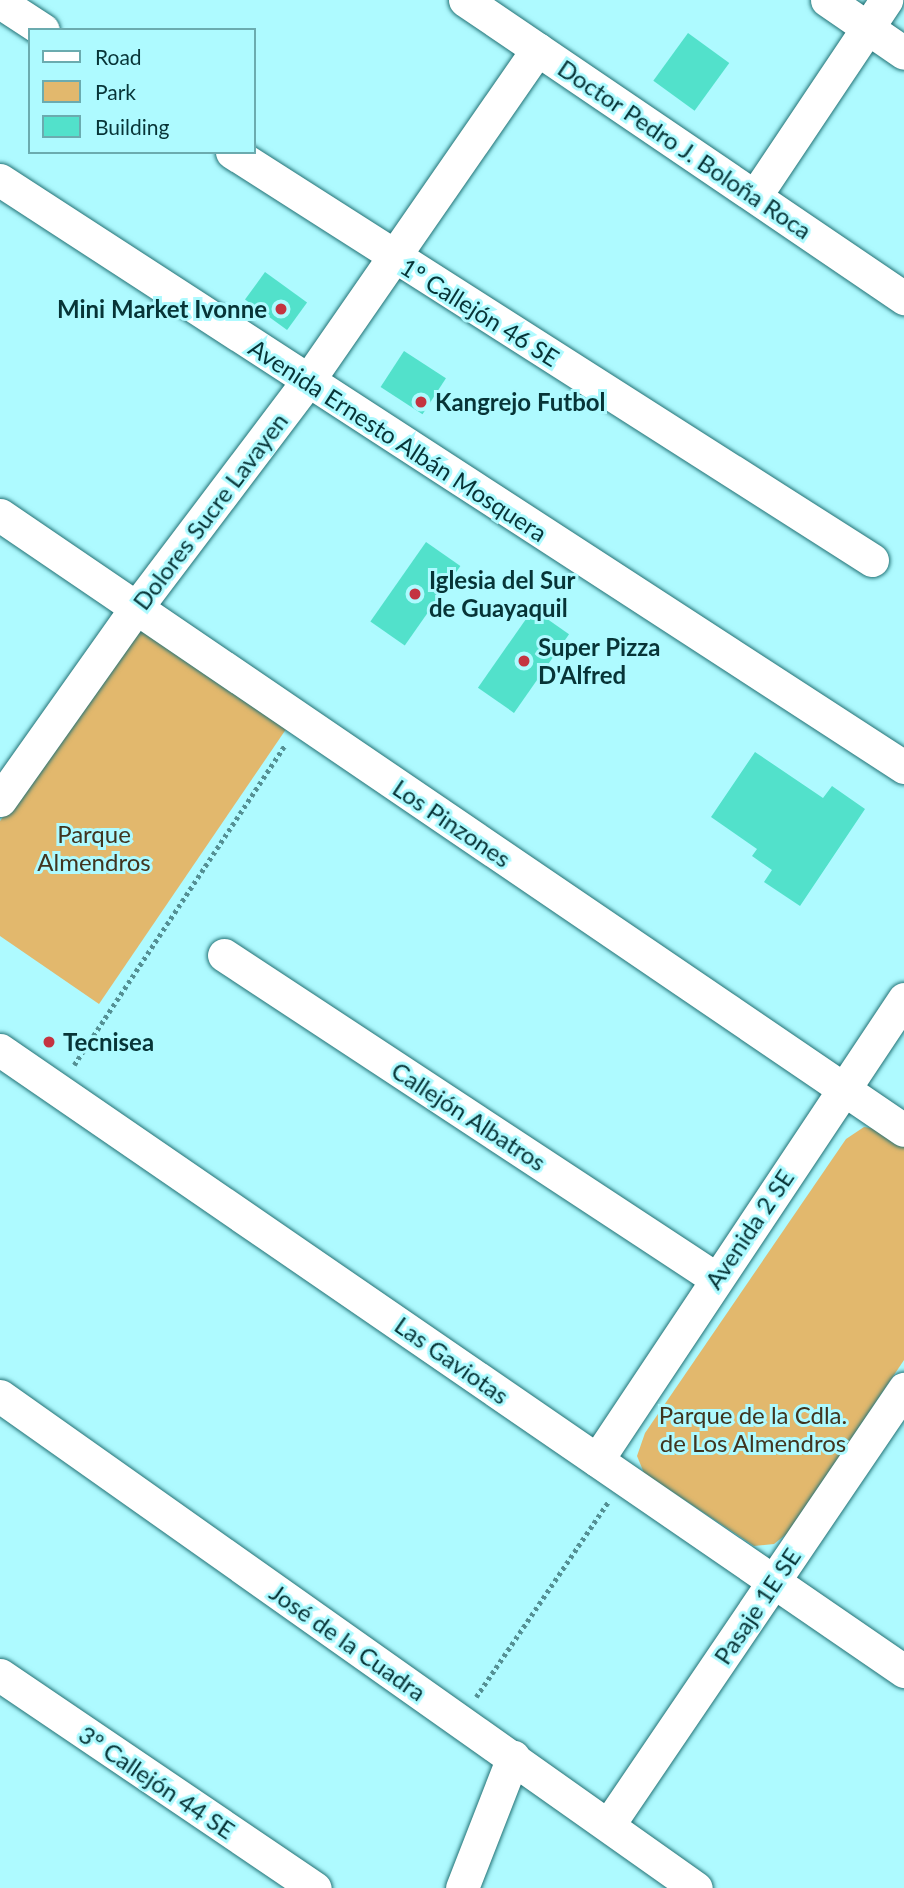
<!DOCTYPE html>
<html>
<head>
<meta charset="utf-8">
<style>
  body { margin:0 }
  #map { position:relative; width:904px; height:1888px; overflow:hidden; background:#aefaff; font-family:Lato,sans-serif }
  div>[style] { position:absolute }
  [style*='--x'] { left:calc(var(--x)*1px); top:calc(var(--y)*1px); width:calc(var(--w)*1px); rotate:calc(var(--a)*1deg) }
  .green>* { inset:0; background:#e2b86d }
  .building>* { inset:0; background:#52e1cb; transform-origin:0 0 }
  .path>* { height:4.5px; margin-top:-2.25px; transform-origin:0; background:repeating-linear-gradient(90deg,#549094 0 3.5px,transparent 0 7px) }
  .roads { filter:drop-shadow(0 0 2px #227175) drop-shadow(0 0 2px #227175) }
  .minor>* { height:33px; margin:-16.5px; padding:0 16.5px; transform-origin:16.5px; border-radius:16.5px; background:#fff }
  .dots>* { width:19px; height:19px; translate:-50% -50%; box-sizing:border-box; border:4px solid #aefaff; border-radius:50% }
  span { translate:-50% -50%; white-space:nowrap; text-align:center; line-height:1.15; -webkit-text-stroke:6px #aefaff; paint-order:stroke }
  .street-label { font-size:24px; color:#073437 }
  .poi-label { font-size:24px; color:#073437; font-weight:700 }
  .right { translate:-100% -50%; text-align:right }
  .left { translate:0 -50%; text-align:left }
  .park-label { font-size:24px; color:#40341f }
  .legend { position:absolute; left:28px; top:28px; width:228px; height:126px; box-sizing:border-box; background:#aefaff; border:2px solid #6babaf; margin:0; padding:9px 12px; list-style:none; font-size:21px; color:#073437 }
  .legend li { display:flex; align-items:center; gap:14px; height:35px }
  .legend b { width:35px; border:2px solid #6babaf }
</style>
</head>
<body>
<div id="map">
  <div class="green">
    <i style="clip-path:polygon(147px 615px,295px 716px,99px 1004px,0 936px,0 821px)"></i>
    <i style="clip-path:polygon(864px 1127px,885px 1130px,904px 1144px,904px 1360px,789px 1532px,774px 1544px,754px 1546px,644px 1473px,637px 1456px,645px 1433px,846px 1139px)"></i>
  </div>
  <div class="building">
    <i style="left:688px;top:33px;width:51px;height:59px;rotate:36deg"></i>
    <i style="left:265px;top:272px;width:52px;height:34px;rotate:36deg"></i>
    <i style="left:404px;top:351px;width:50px;height:43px;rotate:33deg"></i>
    <i style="left:426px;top:542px;width:42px;height:97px;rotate:35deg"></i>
    <i style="left:533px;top:609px;width:44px;height:96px;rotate:35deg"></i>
    <i style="clip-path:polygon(755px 752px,823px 798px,832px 786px,865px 809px,800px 906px,764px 882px,772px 870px,752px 856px,757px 849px,711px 817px)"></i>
  </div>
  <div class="path">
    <i style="--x:74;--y:1065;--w:383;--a:-56.6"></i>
    <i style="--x:476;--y:1697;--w:235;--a:-55.9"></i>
  </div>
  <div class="roads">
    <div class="minor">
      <i style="--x:465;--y:0;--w:531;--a:34.17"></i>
      <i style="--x:827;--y:0;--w:93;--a:34.5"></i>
      <i style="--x:0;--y:2;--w:51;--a:33.1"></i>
      <i style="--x:232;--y:152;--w:759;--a:32.52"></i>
      <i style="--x:0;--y:180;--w:1078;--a:33"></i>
      <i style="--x:755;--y:196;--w:236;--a:-56.2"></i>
      <i style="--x:0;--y:515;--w:1093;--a:34.23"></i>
      <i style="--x:0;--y:800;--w:235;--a:-54.7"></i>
      <i style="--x:136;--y:608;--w:283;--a:-52.9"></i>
      <i style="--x:307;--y:382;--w:405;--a:-55.3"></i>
      <i style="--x:224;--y:955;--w:588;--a:33.34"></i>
      <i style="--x:0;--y:1050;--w:1097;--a:34.49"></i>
      <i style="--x:0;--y:1396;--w:852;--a:35.26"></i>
      <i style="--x:597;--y:1460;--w:554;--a:-56.34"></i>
      <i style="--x:0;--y:1675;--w:380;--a:34.1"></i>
      <i style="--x:609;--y:1824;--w:526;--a:-55.86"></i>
      <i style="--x:462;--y:1888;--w:141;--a:-68.7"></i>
    </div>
  </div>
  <div class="dots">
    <i style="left:281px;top:309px;background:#c43441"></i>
    <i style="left:421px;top:402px;background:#c43441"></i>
    <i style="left:415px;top:594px;background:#c43441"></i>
    <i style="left:524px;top:661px;background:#c43441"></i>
    <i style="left:49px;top:1042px;background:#c43441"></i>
  </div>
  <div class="street-label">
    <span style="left:685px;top:149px;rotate:34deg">Doctor Pedro J. Boloña Roca</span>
    <span style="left:480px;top:312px;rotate:32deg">1º Callejón 46 SE</span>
    <span style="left:398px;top:440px;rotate:33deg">Avenida Ernesto Albán Mosquera</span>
    <span style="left:210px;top:511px;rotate:-53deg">Dolores Sucre Lavayen</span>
    <span style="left:452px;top:823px;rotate:34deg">Los Pinzones</span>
    <span style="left:469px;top:1116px;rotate:33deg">Callejón Albatros</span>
    <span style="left:749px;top:1229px;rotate:-56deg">Avenida 2 SE</span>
    <span style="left:452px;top:1360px;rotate:35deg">Las Gaviotas</span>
    <span style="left:757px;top:1606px;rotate:-56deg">Pasaje 1E SE</span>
    <span style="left:348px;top:1642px;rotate:35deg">José de la Cuadra</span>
    <span style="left:157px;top:1782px;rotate:34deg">3º Callejón 44 SE</span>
  </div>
  <div class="poi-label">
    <span class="right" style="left:267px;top:309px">Mini Market Ivonne</span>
    <span class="left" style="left:435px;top:402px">Kangrejo Futbol</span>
    <span class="left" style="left:429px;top:594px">Iglesia del Sur<br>de Guayaquil</span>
    <span class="left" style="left:538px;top:661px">Super Pizza<br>D'Alfred</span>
    <span class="left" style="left:63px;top:1042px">Tecnisea</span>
  </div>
  <div class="park-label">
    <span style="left:94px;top:848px">Parque<br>Almendros</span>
    <span style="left:753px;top:1429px">Parque de la Cdla.<br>de Los Almendros</span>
  </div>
  <ul class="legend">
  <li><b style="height:9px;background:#fff"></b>Road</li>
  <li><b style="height:19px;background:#e2b86d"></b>Park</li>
  <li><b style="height:19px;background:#52e1cb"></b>Building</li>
  </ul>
</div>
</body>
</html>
